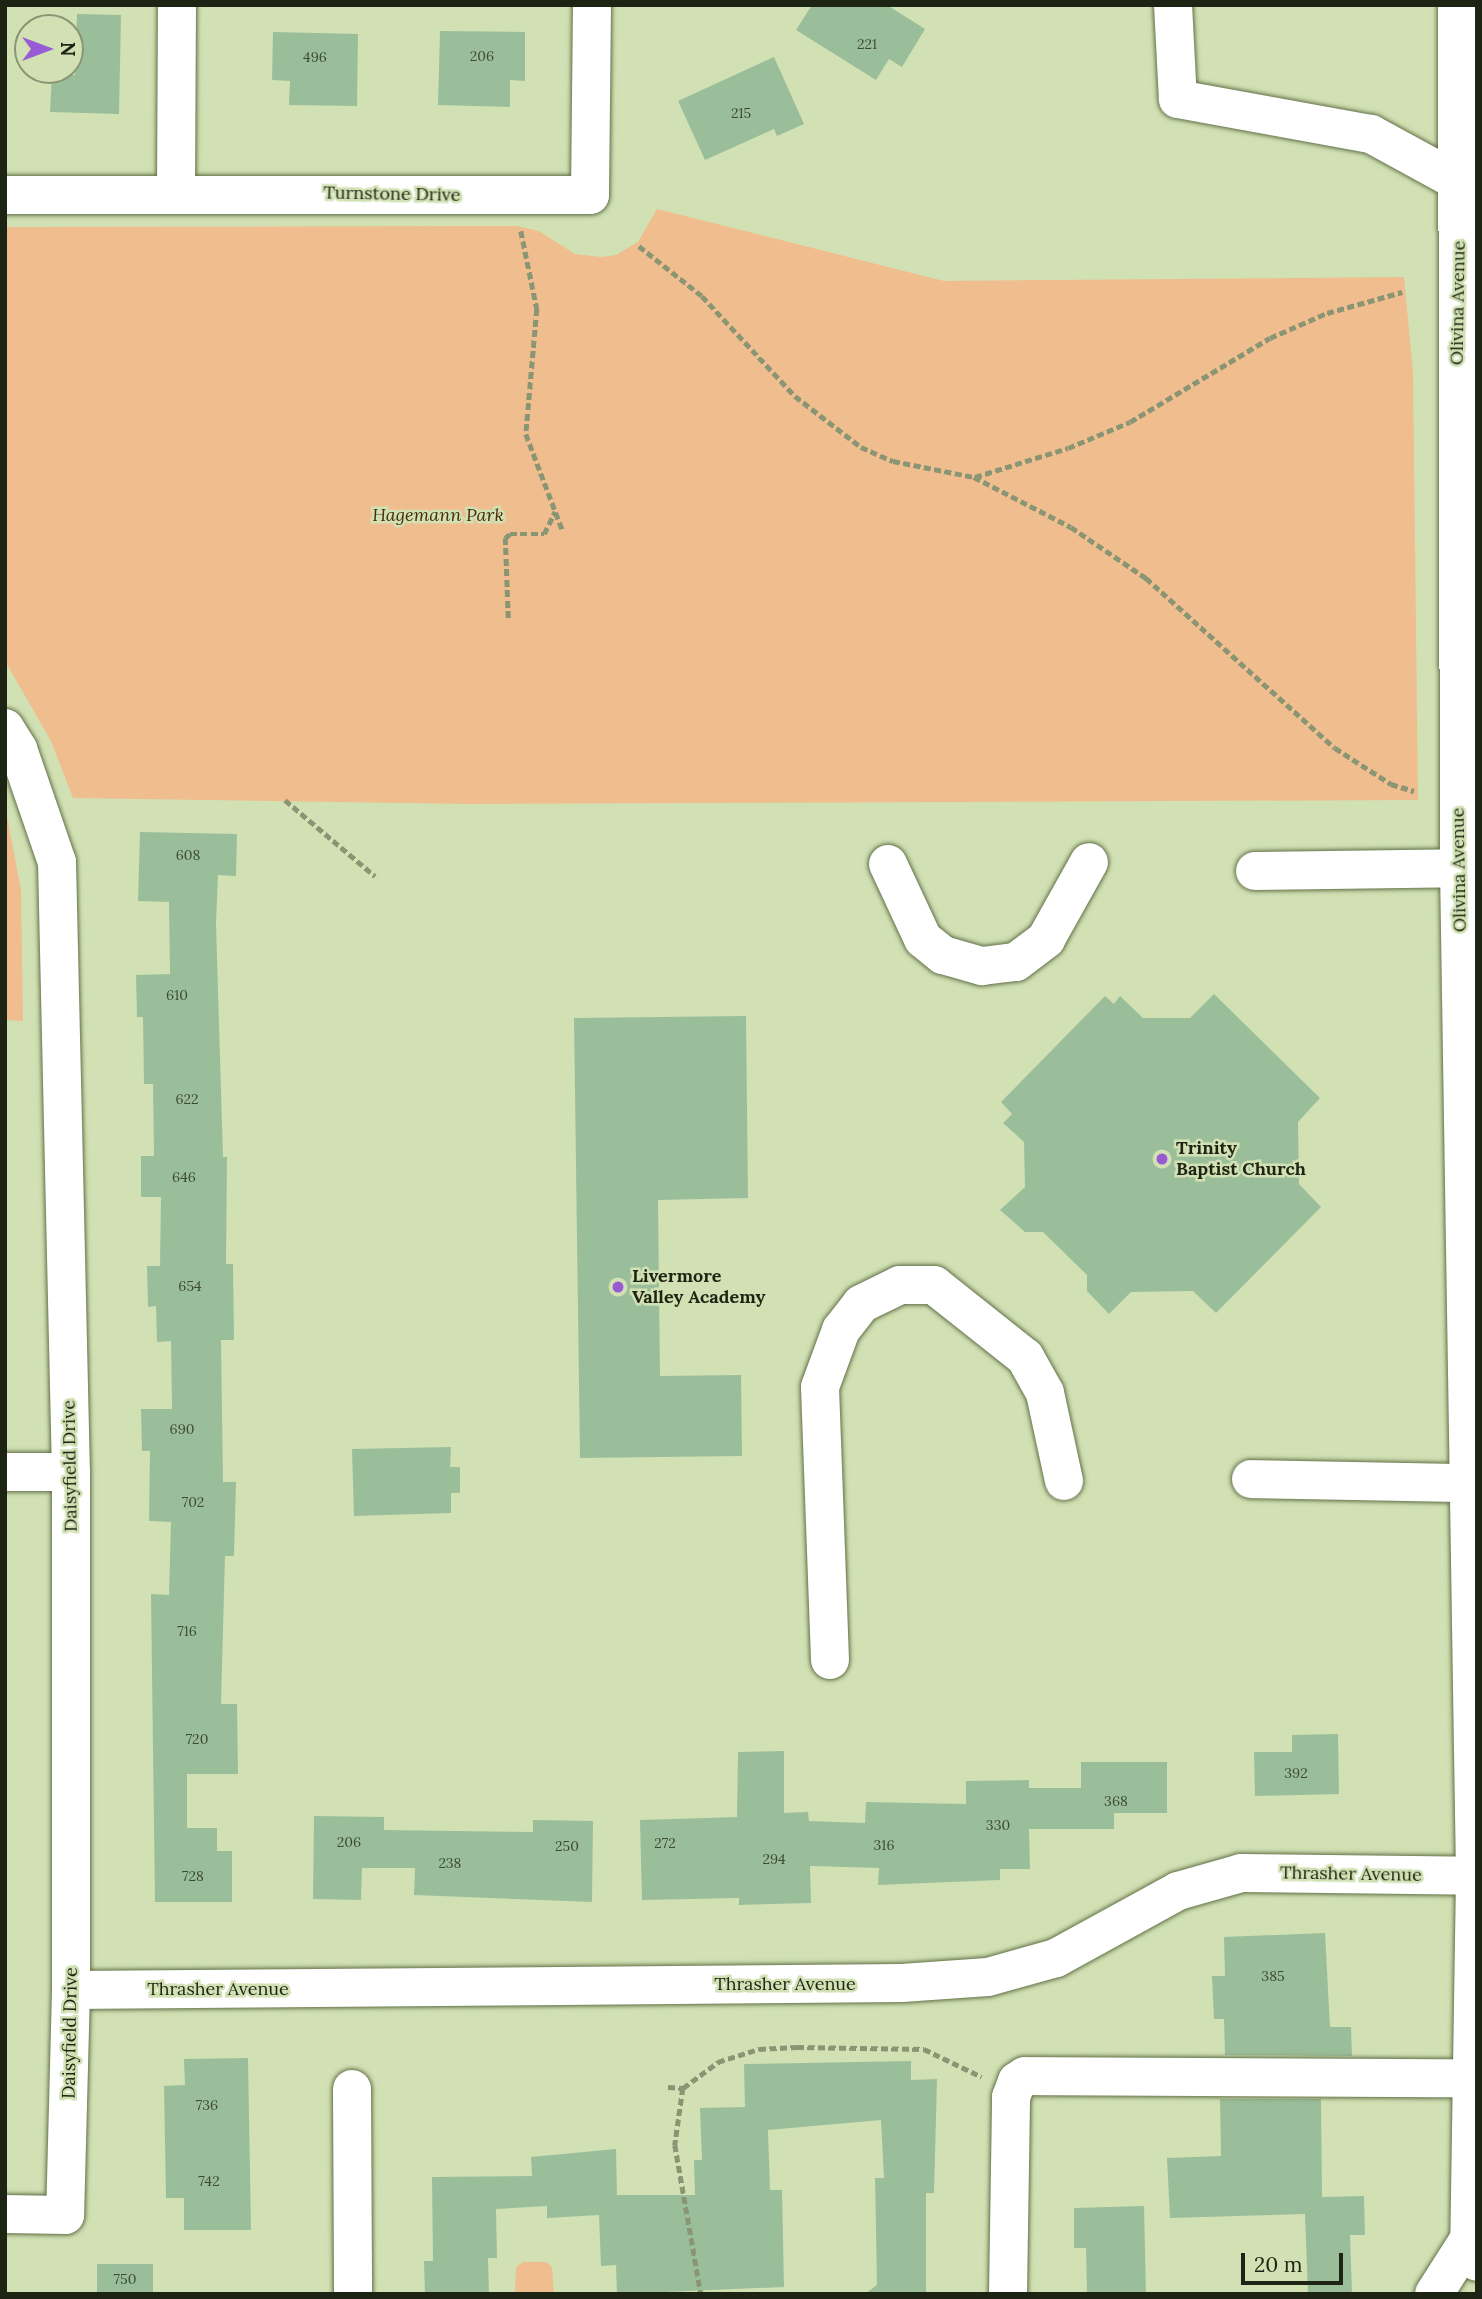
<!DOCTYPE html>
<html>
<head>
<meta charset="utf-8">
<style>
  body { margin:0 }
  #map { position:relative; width:1482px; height:2299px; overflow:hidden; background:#d1e1b4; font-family:Lora,serif }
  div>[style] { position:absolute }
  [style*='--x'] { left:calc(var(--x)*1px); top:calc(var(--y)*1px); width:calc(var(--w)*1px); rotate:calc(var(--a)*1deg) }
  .green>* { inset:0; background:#f0bd8f }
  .building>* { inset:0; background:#9bbe9a; transform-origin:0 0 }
  .path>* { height:4.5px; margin-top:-2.25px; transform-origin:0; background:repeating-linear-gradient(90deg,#899573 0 7px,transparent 0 10.5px) }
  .roads { filter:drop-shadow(0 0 2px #637148) drop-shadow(0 0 2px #637148) }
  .minor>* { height:38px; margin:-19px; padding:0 19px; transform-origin:19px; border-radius:19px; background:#fff }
  .dots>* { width:19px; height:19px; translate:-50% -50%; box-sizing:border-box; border:4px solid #d1e1b4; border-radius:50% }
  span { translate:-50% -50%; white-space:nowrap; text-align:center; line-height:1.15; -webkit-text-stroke:5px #d1e1b4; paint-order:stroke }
  .number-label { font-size:14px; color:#3d4a35 }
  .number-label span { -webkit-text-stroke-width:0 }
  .street-label { font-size:18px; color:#1e2413 }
  .park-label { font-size:18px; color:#4a2c0a; font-style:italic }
  .poi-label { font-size:18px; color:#1e2413; font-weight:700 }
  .left { translate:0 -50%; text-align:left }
  .frame { position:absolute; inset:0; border:7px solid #1e2413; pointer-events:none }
  .north { position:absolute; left:14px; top:14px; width:70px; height:70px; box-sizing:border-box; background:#d1e1b4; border:2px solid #899574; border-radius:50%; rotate:90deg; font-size:19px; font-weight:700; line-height:28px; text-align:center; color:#1e2413 }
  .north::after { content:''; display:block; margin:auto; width:24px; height:32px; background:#975cd4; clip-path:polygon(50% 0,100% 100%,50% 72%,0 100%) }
  .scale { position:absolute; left:1241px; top:2253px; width:102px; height:32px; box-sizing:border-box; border:4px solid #1e2413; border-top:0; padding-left:9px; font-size:21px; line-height:24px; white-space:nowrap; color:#1e2413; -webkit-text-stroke:5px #d1e1b4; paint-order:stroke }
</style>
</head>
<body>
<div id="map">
  <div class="green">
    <i style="clip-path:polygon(657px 209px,944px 281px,1404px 277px,1413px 372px,1418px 800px,471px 804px,73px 798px,51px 741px,5px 661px,5px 227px,516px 226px,539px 231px,575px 254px,602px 257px,616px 255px,638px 242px)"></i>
    <i style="clip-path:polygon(5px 806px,21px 890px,23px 1021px,5px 1020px)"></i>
    <i style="clip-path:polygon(523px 2262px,546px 2262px,552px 2267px,554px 2294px,515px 2294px,516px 2267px)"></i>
  </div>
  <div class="building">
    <i style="clip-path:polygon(812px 5px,887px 5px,925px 29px,902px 67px,889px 59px,876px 80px,796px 30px)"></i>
    <i style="clip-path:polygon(77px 14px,121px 15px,119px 114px,50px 112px,52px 74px,75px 75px)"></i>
    <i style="clip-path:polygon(440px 31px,525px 32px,525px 81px,510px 80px,510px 107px,438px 105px)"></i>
    <i style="clip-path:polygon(273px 32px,358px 34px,357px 106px,289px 105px,290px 81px,272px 80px)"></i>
    <i style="clip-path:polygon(774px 57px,804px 124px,777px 136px,774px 129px,705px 160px,678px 101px)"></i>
    <i style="clip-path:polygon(140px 832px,237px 834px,236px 876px,218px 875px,216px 924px,223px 1157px,227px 1157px,226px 1264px,233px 1264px,234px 1340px,221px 1340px,223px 1482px,236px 1482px,234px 1556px,225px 1556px,221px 1704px,237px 1704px,238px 1774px,187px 1774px,187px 1828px,217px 1828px,217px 1851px,232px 1851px,232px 1902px,155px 1902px,151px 1594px,169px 1595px,171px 1522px,149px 1521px,150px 1451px,142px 1451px,141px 1409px,172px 1409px,171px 1341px,157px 1342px,156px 1306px,148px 1307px,147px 1266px,160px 1266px,161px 1197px,141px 1197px,141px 1156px,154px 1156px,153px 1084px,144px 1084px,143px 1017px,137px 1017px,136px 975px,170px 974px,169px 902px,138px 901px)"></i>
    <i style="clip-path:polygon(1214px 994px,1320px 1098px,1298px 1122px,1299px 1184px,1321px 1207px,1216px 1313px,1193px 1291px,1131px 1292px,1109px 1314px,1087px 1291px,1087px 1275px,1043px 1232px,1025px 1232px,1000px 1210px,1025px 1187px,1024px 1142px,1003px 1123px,1012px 1114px,1001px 1102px,1105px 996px,1114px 1004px,1120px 996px,1143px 1018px,1190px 1018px)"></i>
    <i style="clip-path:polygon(746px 1016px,748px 1198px,658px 1200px,660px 1376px,741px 1375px,742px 1456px,580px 1458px,574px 1018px)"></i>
    <i style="clip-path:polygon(451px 1447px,450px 1467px,460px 1467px,460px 1493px,451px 1493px,451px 1513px,354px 1516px,352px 1449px)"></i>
    <i style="clip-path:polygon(1338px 1734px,1339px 1794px,1255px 1796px,1254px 1752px,1292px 1752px,1292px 1735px)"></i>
    <i style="clip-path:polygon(784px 1751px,784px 1813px,808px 1812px,809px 1821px,865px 1823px,866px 1802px,966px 1804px,966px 1781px,1029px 1780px,1029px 1788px,1081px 1788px,1081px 1762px,1167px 1762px,1167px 1813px,1114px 1813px,1114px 1829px,1029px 1829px,1030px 1869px,1000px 1869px,1000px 1880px,878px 1885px,879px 1868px,810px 1866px,811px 1903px,739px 1905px,739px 1898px,642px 1900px,640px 1820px,737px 1817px,738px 1752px)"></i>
    <i style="clip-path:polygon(314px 1816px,384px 1817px,384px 1830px,533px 1832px,533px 1820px,593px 1821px,592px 1902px,414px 1895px,415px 1868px,362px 1868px,361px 1900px,313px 1899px)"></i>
    <i style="clip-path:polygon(1325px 1933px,1330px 2027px,1351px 2027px,1352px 2056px,1225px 2055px,1224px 2019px,1214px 2019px,1212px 1976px,1225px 1976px,1224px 1937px)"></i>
    <i style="clip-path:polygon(248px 2058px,251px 2230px,184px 2230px,184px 2198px,166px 2198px,164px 2086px,185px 2085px,184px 2059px)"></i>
    <i style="clip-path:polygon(911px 2061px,911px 2080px,937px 2079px,934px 2193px,926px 2193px,926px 2294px,865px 2294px,877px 2285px,875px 2178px,884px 2178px,881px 2120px,768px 2130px,770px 2190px,782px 2190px,784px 2287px,617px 2294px,616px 2265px,601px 2266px,599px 2215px,547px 2218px,547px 2206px,496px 2209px,497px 2258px,488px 2258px,489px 2294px,425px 2294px,424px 2261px,433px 2261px,432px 2177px,532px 2176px,531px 2157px,616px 2149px,617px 2195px,695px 2195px,694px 2160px,702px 2160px,700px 2108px,745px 2107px,744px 2064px)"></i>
    <i style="clip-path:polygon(1220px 2099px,1321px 2099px,1322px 2197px,1364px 2196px,1365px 2235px,1350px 2235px,1352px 2294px,1308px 2294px,1305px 2214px,1170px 2218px,1167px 2158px,1221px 2156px)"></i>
    <i style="clip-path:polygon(1144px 2206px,1146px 2294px,1087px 2294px,1086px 2248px,1074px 2248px,1074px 2208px)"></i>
    <i style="left:97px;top:2264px;width:56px;height:30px"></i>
  </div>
  <div class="path">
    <i style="--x:521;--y:231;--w:80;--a:78.4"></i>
    <i style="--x:537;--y:309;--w:125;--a:95"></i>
    <i style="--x:526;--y:434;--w:102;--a:69.2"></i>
    <i style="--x:639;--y:246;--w:80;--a:38.4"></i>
    <i style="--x:702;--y:296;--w:137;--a:47.1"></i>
    <i style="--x:795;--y:396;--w:83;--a:37.7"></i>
    <i style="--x:861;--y:447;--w:35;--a:24"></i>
    <i style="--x:893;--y:461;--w:83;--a:11.2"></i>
    <i style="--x:974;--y:477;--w:109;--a:27.3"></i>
    <i style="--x:1071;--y:527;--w:91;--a:34.2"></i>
    <i style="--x:1146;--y:578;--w:254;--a:42"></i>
    <i style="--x:1335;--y:748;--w:67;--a:32.7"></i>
    <i style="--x:1391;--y:784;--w:24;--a:17"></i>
    <i style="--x:975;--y:477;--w:97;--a:-17.3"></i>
    <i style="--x:1068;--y:448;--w:67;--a:-22.8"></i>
    <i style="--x:1130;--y:422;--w:163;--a:-31"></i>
    <i style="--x:1270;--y:338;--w:62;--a:-23.7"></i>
    <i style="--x:1327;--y:313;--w:78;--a:-15.6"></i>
    <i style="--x:508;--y:618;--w:80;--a:-92.1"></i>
    <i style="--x:505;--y:538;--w:6;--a:-39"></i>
    <i style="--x:510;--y:534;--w:34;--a:0"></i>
    <i style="--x:544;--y:534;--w:25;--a:-64"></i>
    <i style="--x:285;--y:800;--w:118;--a:40.2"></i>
    <i style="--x:668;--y:2087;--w:15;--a:4"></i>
    <i style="--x:683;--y:2088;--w:44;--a:-36.6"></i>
    <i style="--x:718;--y:2062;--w:43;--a:-17.6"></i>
    <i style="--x:759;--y:2049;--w:38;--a:-3"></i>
    <i style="--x:797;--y:2047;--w:127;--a:0.9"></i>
    <i style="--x:924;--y:2049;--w:64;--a:25.8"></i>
    <i style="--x:683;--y:2088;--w:58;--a:98"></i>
    <i style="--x:675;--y:2145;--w:151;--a:80.1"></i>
  </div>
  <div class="roads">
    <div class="minor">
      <i style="--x:1173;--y:5;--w:94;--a:87"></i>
      <i style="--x:1178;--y:99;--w:196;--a:10.3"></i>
      <i style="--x:1371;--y:134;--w:100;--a:28.6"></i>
      <i style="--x:1457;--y:5;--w:863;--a:89.87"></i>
      <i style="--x:1459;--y:868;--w:1008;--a:89.09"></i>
      <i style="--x:1475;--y:1876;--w:363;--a:90.9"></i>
      <i style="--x:1469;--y:2239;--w:24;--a:71"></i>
      <i style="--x:176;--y:192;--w:187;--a:-89.7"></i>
      <i style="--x:5;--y:195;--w:585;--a:0"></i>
      <i style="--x:590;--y:195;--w:190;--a:-89.4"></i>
      <i style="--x:5;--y:728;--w:25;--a:58"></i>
      <i style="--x:18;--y:749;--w:120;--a:71"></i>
      <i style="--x:57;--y:862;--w:610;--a:88.69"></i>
      <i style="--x:71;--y:1472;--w:518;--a:90"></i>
      <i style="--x:71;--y:1990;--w:225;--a:91.5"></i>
      <i style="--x:65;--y:2215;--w:60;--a:-179"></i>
      <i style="--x:888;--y:864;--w:83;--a:65"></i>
      <i style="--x:923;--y:939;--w:26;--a:39"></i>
      <i style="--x:943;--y:955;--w:41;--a:15.8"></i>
      <i style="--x:982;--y:966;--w:34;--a:-7"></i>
      <i style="--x:1016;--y:962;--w:38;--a:-37"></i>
      <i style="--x:1046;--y:939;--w:88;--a:-60.8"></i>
      <i style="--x:1255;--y:871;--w:204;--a:-0.8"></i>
      <i style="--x:5;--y:1472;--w:66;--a:0"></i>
      <i style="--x:1251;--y:1479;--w:216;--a:1.1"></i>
      <i style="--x:830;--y:1660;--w:273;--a:-92.1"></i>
      <i style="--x:820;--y:1387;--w:61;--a:-69.8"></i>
      <i style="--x:841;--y:1330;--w:33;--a:-52"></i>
      <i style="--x:861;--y:1304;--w:43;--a:-26"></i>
      <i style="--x:900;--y:1285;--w:34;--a:0"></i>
      <i style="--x:934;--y:1285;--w:116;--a:38.4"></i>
      <i style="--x:1025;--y:1357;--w:41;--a:60.9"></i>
      <i style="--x:1045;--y:1393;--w:90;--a:77.8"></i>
      <i style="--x:71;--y:1990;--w:831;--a:-0.48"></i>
      <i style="--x:902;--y:1983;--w:86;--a:-4"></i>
      <i style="--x:988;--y:1977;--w:71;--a:-15.6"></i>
      <i style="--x:1056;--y:1958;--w:139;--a:-28.8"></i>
      <i style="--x:1178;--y:1891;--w:66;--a:-15.9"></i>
      <i style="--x:1241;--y:1873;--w:236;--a:0.7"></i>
      <i style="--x:352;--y:2089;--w:205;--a:89.7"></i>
      <i style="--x:1008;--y:2294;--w:197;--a:-89.1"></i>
      <i style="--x:1011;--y:2097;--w:17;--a:-69"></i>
      <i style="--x:1017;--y:2081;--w:9;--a:-32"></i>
      <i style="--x:1025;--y:2076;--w:447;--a:0.3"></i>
      <i style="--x:1434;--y:2294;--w:65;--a:-57.5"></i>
    </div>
  </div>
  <div class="dots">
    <i style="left:1162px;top:1159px;background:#975cd4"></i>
    <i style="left:618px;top:1287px;background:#975cd4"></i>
  </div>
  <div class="number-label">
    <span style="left:867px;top:44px">221</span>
    <span style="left:482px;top:56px">206</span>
    <span style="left:315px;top:57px">496</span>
    <span style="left:741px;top:113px">215</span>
    <span style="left:188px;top:855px">608</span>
    <span style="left:177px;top:995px">610</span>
    <span style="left:187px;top:1099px">622</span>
    <span style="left:184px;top:1177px">646</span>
    <span style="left:190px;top:1286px">654</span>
    <span style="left:182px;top:1429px">690</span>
    <span style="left:193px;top:1502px">702</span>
    <span style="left:187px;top:1631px">716</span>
    <span style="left:197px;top:1739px">720</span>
    <span style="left:1296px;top:1773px">392</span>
    <span style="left:1116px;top:1801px">368</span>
    <span style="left:998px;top:1825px">330</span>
    <span style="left:349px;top:1842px">206</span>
    <span style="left:665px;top:1843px">272</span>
    <span style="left:884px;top:1845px">316</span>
    <span style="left:567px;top:1846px">250</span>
    <span style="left:774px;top:1859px">294</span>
    <span style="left:450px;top:1863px">238</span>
    <span style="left:193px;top:1876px">728</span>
    <span style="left:1273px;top:1976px">385</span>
    <span style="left:207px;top:2105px">736</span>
    <span style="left:209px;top:2181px">742</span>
    <span style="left:125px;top:2279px">750</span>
  </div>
  <div class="street-label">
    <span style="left:392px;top:194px;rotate:1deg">Turnstone Drive</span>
    <span style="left:1458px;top:303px;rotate:-89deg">Olivina Avenue</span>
    <span style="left:1459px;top:870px;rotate:-91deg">Olivina Avenue</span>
    <span style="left:70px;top:1466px;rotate:-91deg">Daisyfield Drive</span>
    <span style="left:1351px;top:1874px;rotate:1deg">Thrasher Avenue</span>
    <span style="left:785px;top:1984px">Thrasher Avenue</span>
    <span style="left:218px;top:1989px">Thrasher Avenue</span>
    <span style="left:70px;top:2033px;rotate:-89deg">Daisyfield Drive</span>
  </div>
  <div class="park-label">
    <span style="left:438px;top:515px">Hagemann Park</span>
  </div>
  <div class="poi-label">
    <span class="left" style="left:1176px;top:1159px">Trinity<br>Baptist Church</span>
    <span class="left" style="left:632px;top:1287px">Livermore<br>Valley Academy</span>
  </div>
  <div class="frame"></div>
  <div class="north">N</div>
  <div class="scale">20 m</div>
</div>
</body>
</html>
